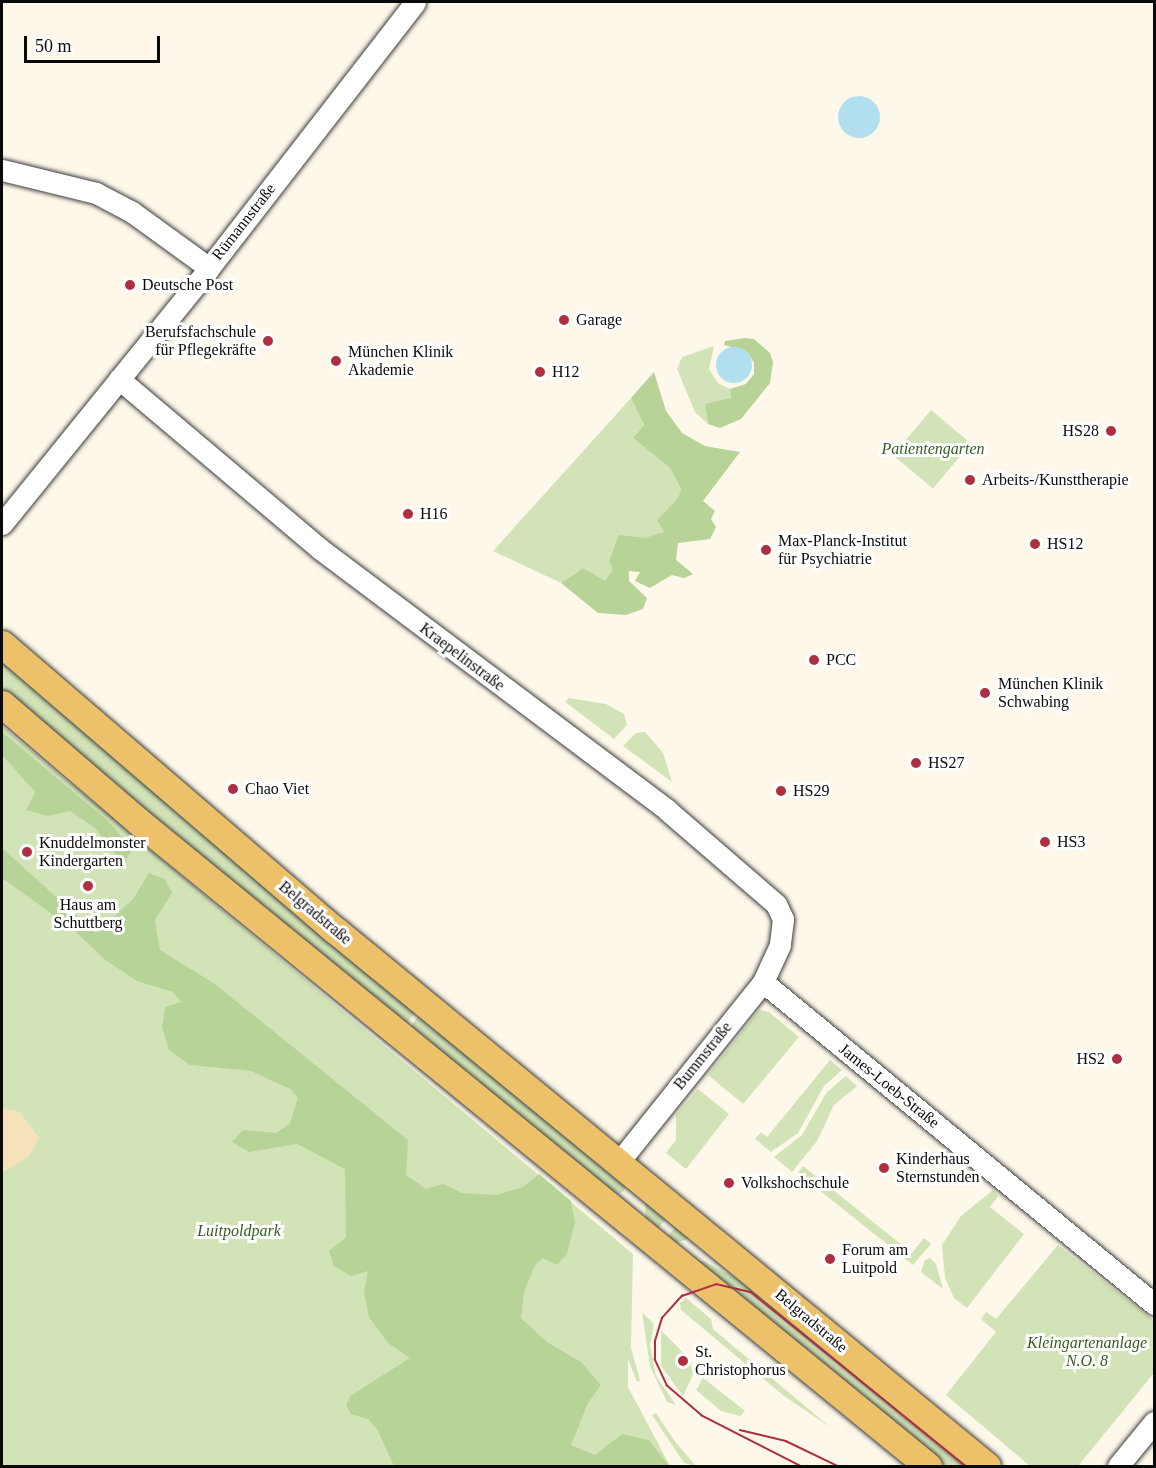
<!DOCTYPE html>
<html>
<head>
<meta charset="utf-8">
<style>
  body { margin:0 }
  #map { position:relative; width:1156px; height:1468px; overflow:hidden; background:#fdf8e9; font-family:"Times New Roman",serif }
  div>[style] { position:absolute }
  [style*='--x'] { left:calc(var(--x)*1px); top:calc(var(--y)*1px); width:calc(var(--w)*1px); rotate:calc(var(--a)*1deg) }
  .green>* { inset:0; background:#d2e4b7; transform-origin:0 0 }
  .forest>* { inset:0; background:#b8d397 }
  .sand>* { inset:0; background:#f5e2ba }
  .water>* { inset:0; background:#b2dff0 }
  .round { border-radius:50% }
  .roads { filter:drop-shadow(0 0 2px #3d3d3d) drop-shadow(0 0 2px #3d3d3d) }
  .minor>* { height:21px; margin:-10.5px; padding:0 10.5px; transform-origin:10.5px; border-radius:10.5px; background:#fff }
  .major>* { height:27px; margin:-13.5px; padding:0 13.5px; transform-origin:13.5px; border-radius:13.5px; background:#edc169 }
  .tram>* { height:1.5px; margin:-0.75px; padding:0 0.75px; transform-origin:0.75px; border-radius:0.75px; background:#ae2f40 }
  .dots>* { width:16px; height:16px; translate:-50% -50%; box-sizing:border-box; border:3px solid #fff; border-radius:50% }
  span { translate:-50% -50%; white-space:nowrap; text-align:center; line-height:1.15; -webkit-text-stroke:6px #fff; paint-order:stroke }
  .street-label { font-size:16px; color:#0a0a0a }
  .poi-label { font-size:16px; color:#0a0a0a }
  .left { translate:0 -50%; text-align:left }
  .right { translate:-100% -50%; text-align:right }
  .park-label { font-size:16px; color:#335c21; font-style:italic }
  .frame { position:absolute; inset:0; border:3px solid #0a0a0a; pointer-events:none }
  .scale { position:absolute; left:24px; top:36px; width:136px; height:27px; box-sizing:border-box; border:3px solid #0a0a0a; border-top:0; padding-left:8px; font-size:18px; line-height:21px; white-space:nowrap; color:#0a0a0a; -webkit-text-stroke:4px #fff; paint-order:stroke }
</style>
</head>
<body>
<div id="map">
  <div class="green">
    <i style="clip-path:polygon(714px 346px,709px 369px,718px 383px,730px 389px,731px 399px,705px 404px,708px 424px,695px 412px,677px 369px,682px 357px)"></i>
    <i style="clip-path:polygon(631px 398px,644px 425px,633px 438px,670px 468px,681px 489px,678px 498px,658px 520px,664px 532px,645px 539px,605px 581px,578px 571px,561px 583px,493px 551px)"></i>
    <i style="left:931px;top:410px;width:52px;height:59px;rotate:40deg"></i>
    <i style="clip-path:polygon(2px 654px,197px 831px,223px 849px,324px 939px,417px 1010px,405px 1025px,2px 690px)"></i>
    <i style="clip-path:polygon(569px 698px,606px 704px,624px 714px,627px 725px,614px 739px,565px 702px)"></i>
    <i style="clip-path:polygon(2px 726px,633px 1254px,631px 1348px,640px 1380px,637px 1382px,628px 1359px,628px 1387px,670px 1466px,2px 1466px)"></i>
    <i style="clip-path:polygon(645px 732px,663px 753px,672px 782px,623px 746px,636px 733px)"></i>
    <i style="clip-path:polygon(759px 1010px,769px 1012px,799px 1037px,743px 1104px,708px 1075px)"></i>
    <i style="clip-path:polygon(421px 1013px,625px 1186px,624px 1191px,617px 1195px,409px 1028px)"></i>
    <i style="clip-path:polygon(830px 1060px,842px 1070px,824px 1086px,798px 1133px,771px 1152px,755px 1139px,761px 1132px,767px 1137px)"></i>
    <i style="clip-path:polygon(846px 1076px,857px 1086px,834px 1105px,817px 1141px,792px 1172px,774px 1157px,802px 1135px,827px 1092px)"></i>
    <i style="clip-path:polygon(698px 1089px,729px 1114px,686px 1169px,666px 1153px,676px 1140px,676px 1115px)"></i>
    <i style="clip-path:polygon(803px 1166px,912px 1253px,924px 1238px,931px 1244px,913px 1265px,798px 1173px)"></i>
    <i style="clip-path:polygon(993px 1190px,998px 1196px,990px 1207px,1024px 1234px,967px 1308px,954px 1298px,945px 1278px,942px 1245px,961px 1216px)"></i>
    <i style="clip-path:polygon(646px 1200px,668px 1216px,657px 1230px,645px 1221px)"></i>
    <i style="clip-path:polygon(678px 1223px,692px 1237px,674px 1244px,667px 1238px)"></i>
    <i style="clip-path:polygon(1058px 1245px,1154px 1321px,1154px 1373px,1078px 1466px,1030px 1466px,946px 1395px,996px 1332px,981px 1319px,986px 1312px,996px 1319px)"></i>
    <i style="clip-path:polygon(930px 1258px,936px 1264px,943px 1289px,921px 1272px,925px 1260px)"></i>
    <i style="clip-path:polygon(704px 1261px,761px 1292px,977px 1466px,946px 1466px,696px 1262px)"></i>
    <i style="clip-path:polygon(686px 1298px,711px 1319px,713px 1329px,830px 1427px,784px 1396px,681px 1310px,680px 1303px)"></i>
    <i style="clip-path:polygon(642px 1312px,654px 1324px,650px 1346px,656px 1376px,676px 1405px,667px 1402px,650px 1366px)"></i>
    <i style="clip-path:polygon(661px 1330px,690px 1360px,693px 1375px,683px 1396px,661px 1366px)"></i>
    <i style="clip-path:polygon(703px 1378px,745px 1411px,740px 1416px,721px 1411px,696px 1390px)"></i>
    <i style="clip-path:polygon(656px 1413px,676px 1443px,696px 1466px,684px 1463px,652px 1415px)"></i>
  </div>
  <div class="forest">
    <i style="clip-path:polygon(745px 338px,754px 339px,770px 353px,773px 362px,770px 383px,741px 419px,720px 428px,708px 424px,705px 404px,731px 398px,730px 389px,746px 384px,754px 374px,754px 363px,747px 352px,724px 345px,725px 341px)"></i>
    <i style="clip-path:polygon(654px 372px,666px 411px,682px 433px,705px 446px,740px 452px,703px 501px,715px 511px,711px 519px,716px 527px,710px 539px,678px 543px,676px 560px,693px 574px,684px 578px,672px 575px,650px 588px,635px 581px,640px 572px,629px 571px,629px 581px,647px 598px,643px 609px,626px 615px,598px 613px,561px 583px,583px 568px,605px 581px,613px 570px,609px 561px,619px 535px,645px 538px,664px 532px,657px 520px,678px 498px,681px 489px,670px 468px,633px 438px,644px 425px,631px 398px)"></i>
    <i style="clip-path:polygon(2px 732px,109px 822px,133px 849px,123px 864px,95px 828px,70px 811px,48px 816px,26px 810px,35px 792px,2px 755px)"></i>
    <i style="clip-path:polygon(2px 848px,96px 933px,133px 899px,149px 873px,165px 879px,172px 893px,155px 920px,160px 950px,215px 984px,408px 1140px,406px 1175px,426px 1189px,443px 1184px,462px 1193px,496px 1195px,523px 1187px,539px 1174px,571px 1201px,575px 1222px,567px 1254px,557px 1265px,543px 1258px,535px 1265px,524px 1292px,521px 1318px,547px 1342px,581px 1362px,601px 1385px,588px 1403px,571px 1445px,595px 1455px,622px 1434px,649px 1440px,669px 1466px,394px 1466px,377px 1429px,368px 1419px,351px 1414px,346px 1405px,350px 1396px,410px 1358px,388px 1343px,369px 1317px,364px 1292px,368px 1271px,351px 1276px,334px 1266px,329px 1251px,346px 1237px,345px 1169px,297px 1144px,249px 1152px,232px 1142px,243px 1130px,276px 1133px,290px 1123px,298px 1098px,290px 1089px,251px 1071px,190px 1065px,169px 1050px,162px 1027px,165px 1007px,181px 1002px,173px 992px,137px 981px,104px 959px,74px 930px,2px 878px)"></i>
  </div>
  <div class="sand">
    <i style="clip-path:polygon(2px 1108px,20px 1112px,39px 1138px,29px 1156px,2px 1173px)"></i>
  </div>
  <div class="water">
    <i class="round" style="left:838px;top:96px;width:42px;height:42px"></i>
    <i class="round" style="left:716px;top:347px;width:36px;height:36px"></i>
  </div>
  <div class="roads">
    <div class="minor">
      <i style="--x:2;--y:170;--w:97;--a:13.7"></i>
      <i style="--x:96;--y:193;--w:41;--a:27.8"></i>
      <i style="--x:132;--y:212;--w:95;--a:36"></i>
      <i style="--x:119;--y:379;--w:263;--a:40.2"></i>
      <i style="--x:320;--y:549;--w:434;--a:36.9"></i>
      <i style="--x:667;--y:810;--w:144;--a:40.8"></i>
      <i style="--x:776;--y:904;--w:17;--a:65"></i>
      <i style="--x:783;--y:919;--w:26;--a:97"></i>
      <i style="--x:780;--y:945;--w:41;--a:114.7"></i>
      <i style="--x:763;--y:982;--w:232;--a:128.7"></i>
      <i style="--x:2;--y:524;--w:329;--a:-51"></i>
      <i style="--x:209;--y:268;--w:336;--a:-52.2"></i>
      <i style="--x:763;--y:982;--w:507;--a:39.47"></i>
      <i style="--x:1118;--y:1466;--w:57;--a:-50.7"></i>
    </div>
    <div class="major">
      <i style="--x:2;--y:644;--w:439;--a:40.7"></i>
      <i style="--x:335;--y:930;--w:844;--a:39.42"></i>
      <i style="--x:2;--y:704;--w:179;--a:40.7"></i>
      <i style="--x:138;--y:821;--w:1020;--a:39.23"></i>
    </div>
  </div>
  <div class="tram">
    <i style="--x:740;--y:1430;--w:47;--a:13.4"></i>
    <i style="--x:786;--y:1441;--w:58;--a:25.7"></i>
    <i style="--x:800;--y:1466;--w:110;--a:-153"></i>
    <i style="--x:702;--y:1416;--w:46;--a:-139.4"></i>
    <i style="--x:667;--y:1386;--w:29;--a:-115"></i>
    <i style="--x:655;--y:1360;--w:19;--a:-90"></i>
    <i style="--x:655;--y:1341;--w:24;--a:-73"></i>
    <i style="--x:662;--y:1318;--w:30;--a:-48"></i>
    <i style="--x:682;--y:1296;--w:36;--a:-19"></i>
    <i style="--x:716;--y:1284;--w:36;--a:13"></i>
    <i style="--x:751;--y:1292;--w:277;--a:39"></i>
  </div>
  <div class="dots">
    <i style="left:130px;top:285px;background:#ae2f40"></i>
    <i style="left:564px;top:320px;background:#ae2f40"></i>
    <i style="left:268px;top:341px;background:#ae2f40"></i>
    <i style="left:336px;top:361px;background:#ae2f40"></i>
    <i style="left:540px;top:372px;background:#ae2f40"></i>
    <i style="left:1111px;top:431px;background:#ae2f40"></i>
    <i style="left:970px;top:480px;background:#ae2f40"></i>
    <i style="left:408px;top:514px;background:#ae2f40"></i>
    <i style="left:1035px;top:544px;background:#ae2f40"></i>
    <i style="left:766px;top:550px;background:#ae2f40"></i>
    <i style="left:814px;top:660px;background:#ae2f40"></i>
    <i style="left:985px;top:693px;background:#ae2f40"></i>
    <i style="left:916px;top:763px;background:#ae2f40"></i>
    <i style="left:233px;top:789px;background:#ae2f40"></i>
    <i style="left:781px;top:791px;background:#ae2f40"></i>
    <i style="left:1045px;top:842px;background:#ae2f40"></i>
    <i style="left:27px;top:852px;background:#ae2f40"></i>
    <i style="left:88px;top:886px;background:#ae2f40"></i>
    <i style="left:1117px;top:1059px;background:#ae2f40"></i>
    <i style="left:884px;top:1168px;background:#ae2f40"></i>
    <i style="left:729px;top:1183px;background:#ae2f40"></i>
    <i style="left:830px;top:1259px;background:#ae2f40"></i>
    <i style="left:683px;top:1361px;background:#ae2f40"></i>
  </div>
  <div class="street-label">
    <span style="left:244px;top:222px;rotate:-52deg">Rümannstraße</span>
    <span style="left:462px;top:657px;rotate:37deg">Kraepelinstraße</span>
    <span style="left:315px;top:913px;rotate:40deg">Belgradstraße</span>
    <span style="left:703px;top:1056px;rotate:-51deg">Bummstraße</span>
    <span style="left:889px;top:1086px;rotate:39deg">James-Loeb-Straße</span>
    <span style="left:811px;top:1321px;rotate:40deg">Belgradstraße</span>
  </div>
  <div class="poi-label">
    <span class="left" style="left:142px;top:285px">Deutsche Post</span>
    <span class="left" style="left:576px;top:320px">Garage</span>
    <span class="right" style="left:256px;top:341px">Berufsfachschule<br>für Pflegekräfte</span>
    <span class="left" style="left:348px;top:361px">München Klinik<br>Akademie</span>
    <span class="left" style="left:552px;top:372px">H12</span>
    <span class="right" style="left:1099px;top:431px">HS28</span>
    <span class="left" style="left:982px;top:480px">Arbeits-/Kunsttherapie</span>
    <span class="left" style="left:420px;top:514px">H16</span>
    <span class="left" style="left:778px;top:550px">Max-Planck-Institut<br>für Psychiatrie</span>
    <span class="left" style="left:1047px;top:544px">HS12</span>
    <span class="left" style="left:826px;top:660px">PCC</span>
    <span class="left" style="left:998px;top:693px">München Klinik<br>Schwabing</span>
    <span class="left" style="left:928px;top:763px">HS27</span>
    <span class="left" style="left:245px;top:789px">Chao Viet</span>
    <span class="left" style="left:793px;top:791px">HS29</span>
    <span class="left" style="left:1057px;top:842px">HS3</span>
    <span class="left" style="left:39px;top:852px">Knuddelmonster<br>Kindergarten</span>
    <span style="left:88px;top:914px">Haus am<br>Schuttberg</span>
    <span class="right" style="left:1105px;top:1059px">HS2</span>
    <span class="left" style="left:896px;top:1168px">Kinderhaus<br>Sternstunden</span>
    <span class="left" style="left:741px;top:1183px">Volkshochschule</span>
    <span class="left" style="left:842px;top:1259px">Forum am<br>Luitpold</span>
    <span class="left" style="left:695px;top:1361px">St.<br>Christophorus</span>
  </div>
  <div class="park-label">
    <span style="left:933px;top:449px">Patientengarten</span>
    <span style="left:239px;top:1231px">Luitpoldpark</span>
    <span style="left:1087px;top:1352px">Kleingartenanlage<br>N.O. 8</span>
  </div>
  <div class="frame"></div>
  <div class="scale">50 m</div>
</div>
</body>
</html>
